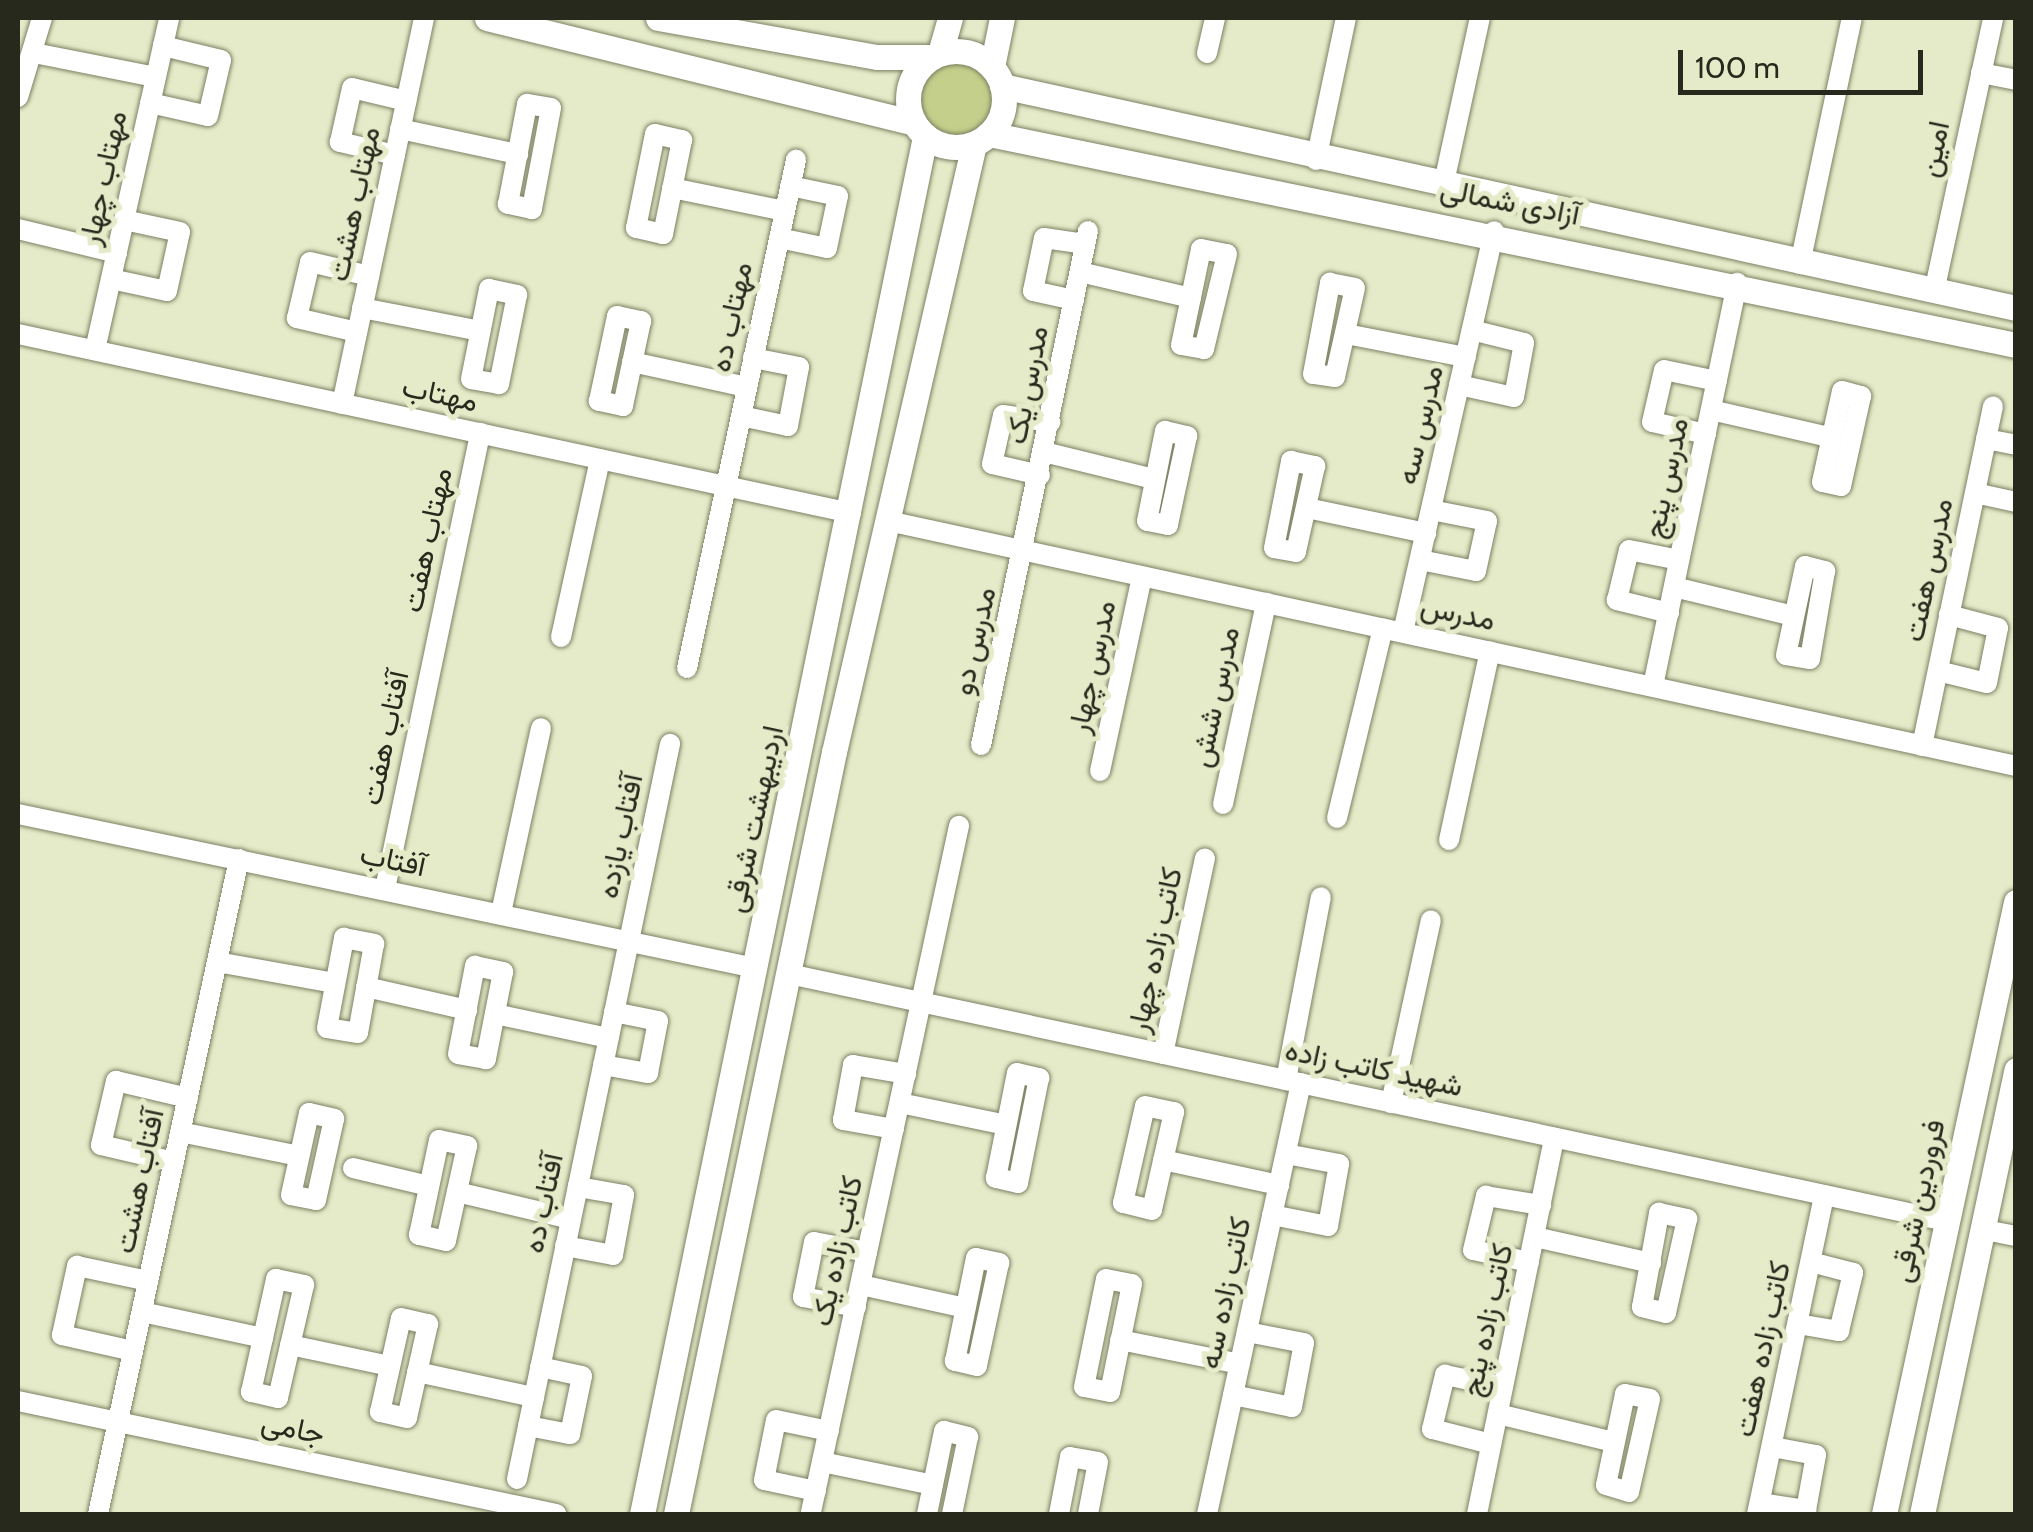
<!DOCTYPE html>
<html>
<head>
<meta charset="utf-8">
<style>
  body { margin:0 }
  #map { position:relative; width:2033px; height:1532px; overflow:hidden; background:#e5ebc9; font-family:Cabin,Vazirmatn,sans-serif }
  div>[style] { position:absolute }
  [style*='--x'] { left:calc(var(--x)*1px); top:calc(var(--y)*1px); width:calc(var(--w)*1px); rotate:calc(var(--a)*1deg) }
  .green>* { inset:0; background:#c3cf8a }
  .round { border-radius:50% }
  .roads { filter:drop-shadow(0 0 2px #7c8163) drop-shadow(0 0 2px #7c8163) }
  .minor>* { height:20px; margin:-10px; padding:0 10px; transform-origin:10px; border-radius:10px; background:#fff }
  .major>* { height:25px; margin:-12.5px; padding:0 12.5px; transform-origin:12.5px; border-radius:12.5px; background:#fff }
  .major>.ring { margin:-12.5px; padding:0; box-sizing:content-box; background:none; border:25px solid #fff; border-radius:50% }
  span { translate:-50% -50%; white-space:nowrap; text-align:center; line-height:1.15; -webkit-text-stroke:10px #e5ebc9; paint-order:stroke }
  .street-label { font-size:30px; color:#27291c }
  .frame { position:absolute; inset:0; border:20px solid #27291c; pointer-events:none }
  .scale { position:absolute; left:1678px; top:50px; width:245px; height:45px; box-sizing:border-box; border:5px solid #27291c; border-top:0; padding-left:12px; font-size:30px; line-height:35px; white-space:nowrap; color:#27291c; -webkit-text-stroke:8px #e5ebc9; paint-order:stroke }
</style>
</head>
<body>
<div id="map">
  <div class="green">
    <i class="round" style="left:917px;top:60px;width:78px;height:78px"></i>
  </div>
  <div class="roads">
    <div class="minor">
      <i style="--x:34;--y:53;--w:123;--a:11.2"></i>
      <i style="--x:1207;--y:53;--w:36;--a:-77"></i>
      <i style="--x:1981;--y:73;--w:36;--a:11"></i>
      <i style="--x:18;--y:97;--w:83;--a:-73.1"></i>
      <i style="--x:150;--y:103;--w:59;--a:12.6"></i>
      <i style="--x:208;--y:116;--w:57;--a:-76.9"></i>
      <i style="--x:221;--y:60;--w:60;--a:-166.4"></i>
      <i style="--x:527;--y:104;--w:24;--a:9"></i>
      <i style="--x:551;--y:108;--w:103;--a:100.7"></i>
      <i style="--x:532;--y:209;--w:25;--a:-168"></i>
      <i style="--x:508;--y:204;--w:102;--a:-79.2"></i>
      <i style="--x:400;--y:129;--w:121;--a:12"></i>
      <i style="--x:655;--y:134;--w:28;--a:13"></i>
      <i style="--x:682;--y:140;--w:96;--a:101.4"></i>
      <i style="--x:663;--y:234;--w:28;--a:-167"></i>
      <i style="--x:636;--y:228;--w:96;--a:-78.6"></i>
      <i style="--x:395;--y:155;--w:57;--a:-166.7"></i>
      <i style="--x:340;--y:142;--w:55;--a:-77.5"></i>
      <i style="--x:352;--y:88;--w:56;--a:13.5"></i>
      <i style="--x:1316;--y:160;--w:145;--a:-78.1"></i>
      <i style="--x:1443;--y:187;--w:173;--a:-77.7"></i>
      <i style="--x:672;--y:188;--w:115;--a:11.5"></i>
      <i style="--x:18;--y:229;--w:102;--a:13.6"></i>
      <i style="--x:779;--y:238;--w:49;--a:11.8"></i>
      <i style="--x:827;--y:248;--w:53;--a:-78.1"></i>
      <i style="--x:838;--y:196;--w:49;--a:-168.2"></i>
      <i style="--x:1201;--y:249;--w:26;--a:11"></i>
      <i style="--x:1227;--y:254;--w:98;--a:103.6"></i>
      <i style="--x:1204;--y:349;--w:23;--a:-170"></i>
      <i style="--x:1181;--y:345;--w:98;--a:-78.2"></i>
      <i style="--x:1800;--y:264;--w:251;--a:-78.1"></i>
      <i style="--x:1080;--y:272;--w:114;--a:13.2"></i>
      <i style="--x:111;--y:279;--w:57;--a:12.1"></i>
      <i style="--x:167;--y:291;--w:60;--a:-77.6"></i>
      <i style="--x:180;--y:232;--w:57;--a:-167.9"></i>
      <i style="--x:1330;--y:283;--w:25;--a:11"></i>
      <i style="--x:1355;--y:288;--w:91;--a:102.7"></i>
      <i style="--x:1335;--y:377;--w:22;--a:-172"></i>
      <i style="--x:1313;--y:374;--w:93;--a:-79.4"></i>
      <i style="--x:489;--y:289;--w:29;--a:12"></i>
      <i style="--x:517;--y:295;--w:91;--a:101.4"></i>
      <i style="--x:499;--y:384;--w:28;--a:-170"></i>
      <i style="--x:471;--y:379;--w:92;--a:-78.7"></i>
      <i style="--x:1934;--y:292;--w:280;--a:-77.8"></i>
      <i style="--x:1074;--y:300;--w:42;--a:-167.6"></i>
      <i style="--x:1033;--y:291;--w:54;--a:-78.3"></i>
      <i style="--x:1044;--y:238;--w:41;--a:8.3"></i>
      <i style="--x:362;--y:308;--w:120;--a:11"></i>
      <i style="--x:617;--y:316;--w:25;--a:12"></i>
      <i style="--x:641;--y:321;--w:87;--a:102"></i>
      <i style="--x:623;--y:406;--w:25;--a:-168"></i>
      <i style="--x:599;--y:401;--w:87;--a:-78"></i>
      <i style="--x:357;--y:332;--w:62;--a:-166.9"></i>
      <i style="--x:297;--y:318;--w:57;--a:-76.9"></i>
      <i style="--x:310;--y:262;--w:61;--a:13.3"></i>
      <i style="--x:18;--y:334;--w:852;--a:12.13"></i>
      <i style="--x:1346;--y:334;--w:122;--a:10.9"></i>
      <i style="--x:95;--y:350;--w:340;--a:-77.4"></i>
      <i style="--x:632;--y:362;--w:118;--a:12.3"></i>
      <i style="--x:1459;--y:385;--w:56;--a:12.3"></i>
      <i style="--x:1514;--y:397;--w:55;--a:-79.5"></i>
      <i style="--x:1524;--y:343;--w:54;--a:-166"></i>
      <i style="--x:1842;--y:391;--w:20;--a:15"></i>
      <i style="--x:1861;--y:396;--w:92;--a:102.5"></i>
      <i style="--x:1841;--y:486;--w:19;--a:-168"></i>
      <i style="--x:1822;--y:482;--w:93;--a:-77.6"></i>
      <i style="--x:342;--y:404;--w:395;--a:-78"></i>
      <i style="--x:1711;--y:410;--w:121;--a:12.9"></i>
      <i style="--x:741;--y:416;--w:48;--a:12"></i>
      <i style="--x:788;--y:426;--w:60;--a:-79.4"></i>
      <i style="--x:799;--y:367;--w:47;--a:-168.9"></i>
      <i style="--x:1165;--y:431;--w:23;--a:13"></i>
      <i style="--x:1187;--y:436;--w:91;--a:102.1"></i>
      <i style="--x:1168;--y:525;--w:21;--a:-169"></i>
      <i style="--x:1147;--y:521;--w:92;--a:-78.7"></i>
      <i style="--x:1706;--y:434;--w:55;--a:-167.5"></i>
      <i style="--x:1652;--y:422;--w:53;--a:-77"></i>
      <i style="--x:1664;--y:370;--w:54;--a:11.7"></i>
      <i style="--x:1986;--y:439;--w:31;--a:11"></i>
      <i style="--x:1044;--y:452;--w:113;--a:13.8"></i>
      <i style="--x:1291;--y:461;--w:25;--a:12"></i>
      <i style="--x:1315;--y:466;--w:88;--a:102.5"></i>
      <i style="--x:1296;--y:552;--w:22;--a:-170"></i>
      <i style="--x:1274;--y:548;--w:89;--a:-78.9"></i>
      <i style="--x:1040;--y:475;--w:49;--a:-167.1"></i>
      <i style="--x:992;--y:464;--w:50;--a:-77.3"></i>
      <i style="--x:1003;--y:415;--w:48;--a:8.5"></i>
      <i style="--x:1975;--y:493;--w:42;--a:12.4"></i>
      <i style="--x:1307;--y:508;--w:122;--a:11.9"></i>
      <i style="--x:888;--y:521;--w:1154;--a:12.25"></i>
      <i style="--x:1420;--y:560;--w:57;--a:11.1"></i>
      <i style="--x:1476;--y:571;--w:51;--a:-77.6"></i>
      <i style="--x:1487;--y:521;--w:57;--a:-168.9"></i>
      <i style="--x:1805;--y:566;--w:21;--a:14"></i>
      <i style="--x:1825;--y:571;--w:89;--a:99.7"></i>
      <i style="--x:1810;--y:659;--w:24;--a:-171"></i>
      <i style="--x:1786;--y:655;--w:91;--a:-77.9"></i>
      <i style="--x:1674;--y:587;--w:123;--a:13.6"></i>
      <i style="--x:1669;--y:613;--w:54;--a:-166"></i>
      <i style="--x:1617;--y:600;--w:51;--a:-76.5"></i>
      <i style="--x:1629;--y:550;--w:51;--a:11.3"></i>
      <i style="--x:1403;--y:632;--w:411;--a:-77.2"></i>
      <i style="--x:561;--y:637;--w:182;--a:-77.6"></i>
      <i style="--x:687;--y:668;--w:520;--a:-77.89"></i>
      <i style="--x:1938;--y:671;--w:50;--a:13.8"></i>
      <i style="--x:1987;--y:683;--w:56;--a:-78.7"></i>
      <i style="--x:1998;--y:628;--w:51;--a:-165.1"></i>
      <i style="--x:1653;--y:686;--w:412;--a:-78.2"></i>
      <i style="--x:981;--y:745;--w:525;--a:-78.24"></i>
      <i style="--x:1922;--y:746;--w:347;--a:-78.2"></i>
      <i style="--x:1100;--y:771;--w:199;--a:-77.8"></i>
      <i style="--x:1223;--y:804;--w:206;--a:-77.9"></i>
      <i style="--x:18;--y:814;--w:753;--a:11.8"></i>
      <i style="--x:1337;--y:818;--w:195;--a:-76.4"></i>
      <i style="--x:1449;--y:840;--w:193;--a:-77.8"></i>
      <i style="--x:385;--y:889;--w:466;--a:-78.2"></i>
      <i style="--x:501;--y:913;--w:189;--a:-77.8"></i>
      <i style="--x:344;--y:938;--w:31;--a:11"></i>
      <i style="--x:374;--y:944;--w:90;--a:100.2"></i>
      <i style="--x:358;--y:1033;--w:31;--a:-171"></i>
      <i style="--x:327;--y:1028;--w:92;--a:-79.3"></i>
      <i style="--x:217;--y:962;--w:120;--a:10.1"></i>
      <i style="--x:475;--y:966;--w:29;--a:12"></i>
      <i style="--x:503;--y:972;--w:89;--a:101.1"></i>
      <i style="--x:486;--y:1059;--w:28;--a:-170"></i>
      <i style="--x:458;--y:1054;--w:90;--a:-79.1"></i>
      <i style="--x:789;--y:974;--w:1183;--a:12.05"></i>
      <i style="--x:366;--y:987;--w:104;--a:12.8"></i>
      <i style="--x:495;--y:1014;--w:116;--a:11.9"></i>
      <i style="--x:1163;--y:1054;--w:200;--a:-77.9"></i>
      <i style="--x:603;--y:1065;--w:46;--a:10.1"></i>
      <i style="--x:648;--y:1073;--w:53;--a:-79.1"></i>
      <i style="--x:658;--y:1021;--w:45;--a:-168.4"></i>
      <i style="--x:1017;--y:1073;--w:23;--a:13"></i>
      <i style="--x:1039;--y:1078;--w:107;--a:101.3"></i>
      <i style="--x:1018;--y:1183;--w:23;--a:-167"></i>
      <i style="--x:996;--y:1178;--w:107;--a:-78.7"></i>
      <i style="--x:1286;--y:1080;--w:186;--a:-79.2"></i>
      <i style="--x:900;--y:1103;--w:108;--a:11.7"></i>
      <i style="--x:1391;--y:1103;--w:187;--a:-77.7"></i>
      <i style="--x:1145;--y:1106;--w:30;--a:12"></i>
      <i style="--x:1174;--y:1112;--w:100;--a:102.7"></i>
      <i style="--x:1152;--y:1210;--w:30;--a:-166"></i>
      <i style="--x:1123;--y:1203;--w:99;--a:-77.2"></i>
      <i style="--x:309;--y:1113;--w:26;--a:13"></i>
      <i style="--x:334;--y:1119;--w:83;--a:102.5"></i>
      <i style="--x:316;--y:1200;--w:25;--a:-169"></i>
      <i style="--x:291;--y:1195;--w:84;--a:-77.6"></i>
      <i style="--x:894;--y:1129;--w:52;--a:-170"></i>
      <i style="--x:843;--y:1120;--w:56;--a:-79.7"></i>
      <i style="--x:853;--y:1065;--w:54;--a:9.6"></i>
      <i style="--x:180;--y:1132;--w:121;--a:11.4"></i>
      <i style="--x:439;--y:1140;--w:29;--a:12"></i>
      <i style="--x:467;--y:1146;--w:97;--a:102.5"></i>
      <i style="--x:446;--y:1241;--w:28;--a:-167"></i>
      <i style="--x:419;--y:1235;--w:97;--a:-78.1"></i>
      <i style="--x:1163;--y:1160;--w:119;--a:12.2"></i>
      <i style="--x:174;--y:1162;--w:75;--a:-166.9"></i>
      <i style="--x:101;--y:1145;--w:66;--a:-76.8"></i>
      <i style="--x:116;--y:1081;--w:74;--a:13.3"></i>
      <i style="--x:353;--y:1168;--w:78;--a:13.3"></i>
      <i style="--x:457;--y:1192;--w:117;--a:13.3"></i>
      <i style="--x:1659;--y:1213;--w:29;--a:12"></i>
      <i style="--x:1687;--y:1219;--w:96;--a:102.6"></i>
      <i style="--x:1666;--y:1313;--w:25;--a:-166"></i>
      <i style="--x:1642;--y:1307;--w:96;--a:-79.7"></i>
      <i style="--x:1272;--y:1215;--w:57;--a:11.1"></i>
      <i style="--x:1328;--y:1226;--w:63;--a:-79.9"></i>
      <i style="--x:1339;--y:1164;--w:54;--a:-169.3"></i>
      <i style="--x:1985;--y:1230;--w:32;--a:11"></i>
      <i style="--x:1535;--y:1237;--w:119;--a:12.6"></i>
      <i style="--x:565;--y:1246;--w:49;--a:10.6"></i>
      <i style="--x:613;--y:1255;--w:61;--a:-79.6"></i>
      <i style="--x:624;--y:1195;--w:47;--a:-170.1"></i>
      <i style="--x:976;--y:1258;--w:24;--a:12"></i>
      <i style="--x:999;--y:1263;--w:105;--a:102.1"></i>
      <i style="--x:977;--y:1366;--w:23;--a:-167"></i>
      <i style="--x:955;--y:1361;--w:105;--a:-78.5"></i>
      <i style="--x:1529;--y:1262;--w:57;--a:-167.9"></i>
      <i style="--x:1473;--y:1250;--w:56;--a:-76.5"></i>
      <i style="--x:1486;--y:1196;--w:56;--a:9.3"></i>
      <i style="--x:276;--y:1279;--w:29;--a:12"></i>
      <i style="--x:304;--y:1285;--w:116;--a:103"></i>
      <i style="--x:278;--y:1398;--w:28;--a:-167"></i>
      <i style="--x:251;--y:1392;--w:116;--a:-77.5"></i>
      <i style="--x:1106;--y:1279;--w:26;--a:11"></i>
      <i style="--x:1132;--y:1284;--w:110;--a:101.5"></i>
      <i style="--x:1110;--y:1392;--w:26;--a:-169"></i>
      <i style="--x:1084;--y:1387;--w:110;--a:-78.5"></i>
      <i style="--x:861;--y:1285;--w:107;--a:12.4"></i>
      <i style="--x:856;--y:1307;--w:54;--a:-169.3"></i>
      <i style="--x:803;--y:1297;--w:56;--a:-78.7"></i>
      <i style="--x:814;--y:1242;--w:54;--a:10.7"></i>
      <i style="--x:142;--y:1312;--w:124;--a:12.1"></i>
      <i style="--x:401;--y:1318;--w:28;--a:13"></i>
      <i style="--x:428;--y:1324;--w:96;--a:102.6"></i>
      <i style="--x:407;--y:1418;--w:28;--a:-167"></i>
      <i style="--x:380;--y:1412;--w:96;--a:-77.4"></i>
      <i style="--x:1798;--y:1324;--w:42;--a:9.7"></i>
      <i style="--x:1839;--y:1331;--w:60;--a:-76.4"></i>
      <i style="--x:1853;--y:1273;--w:43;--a:-165.3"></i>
      <i style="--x:1120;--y:1340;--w:122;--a:11.3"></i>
      <i style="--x:290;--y:1345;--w:102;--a:11.9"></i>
      <i style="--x:133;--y:1351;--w:73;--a:-167.3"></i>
      <i style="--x:62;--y:1335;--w:71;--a:-77.7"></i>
      <i style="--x:77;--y:1266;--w:73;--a:11.9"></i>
      <i style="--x:417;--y:1372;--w:120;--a:12.1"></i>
      <i style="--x:1625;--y:1394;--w:25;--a:11"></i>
      <i style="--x:1650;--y:1399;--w:95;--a:102.7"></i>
      <i style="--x:1629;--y:1492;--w:24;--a:-163"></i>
      <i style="--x:1606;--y:1485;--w:93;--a:-78.2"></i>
      <i style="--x:1233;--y:1395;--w:60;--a:11.5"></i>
      <i style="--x:1292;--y:1407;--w:65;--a:-79.4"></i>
      <i style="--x:1304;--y:1343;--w:58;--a:-169.1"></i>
      <i style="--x:18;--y:1401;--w:550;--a:11.86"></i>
      <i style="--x:1498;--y:1414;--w:119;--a:13.6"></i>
      <i style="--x:528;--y:1426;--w:43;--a:10.8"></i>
      <i style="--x:570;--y:1434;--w:59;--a:-78.3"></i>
      <i style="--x:582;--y:1376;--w:43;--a:-167.9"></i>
      <i style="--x:1491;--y:1444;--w:61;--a:-165.7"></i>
      <i style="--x:1432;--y:1429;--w:56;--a:-76.5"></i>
      <i style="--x:1445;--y:1375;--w:59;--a:11.7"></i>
      <i style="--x:822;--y:1462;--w:113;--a:11.7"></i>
      <i style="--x:517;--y:1479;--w:751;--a:-78.24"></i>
      <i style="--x:816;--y:1491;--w:53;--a:-168.1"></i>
      <i style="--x:764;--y:1480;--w:61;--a:-78.7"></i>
      <i style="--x:776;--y:1420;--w:54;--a:11.7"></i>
      <i style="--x:1760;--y:1503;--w:47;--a:8.7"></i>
      <i style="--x:1806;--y:1510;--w:56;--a:-79.7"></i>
      <i style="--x:1816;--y:1455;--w:45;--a:-169.7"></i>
      <i style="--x:811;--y:1512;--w:702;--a:-77.83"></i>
      <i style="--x:98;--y:1514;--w:670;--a:-77.85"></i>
      <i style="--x:927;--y:1514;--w:85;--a:-78.4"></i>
      <i style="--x:944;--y:1431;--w:25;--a:14"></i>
      <i style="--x:968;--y:1437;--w:79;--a:101.7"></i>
      <i style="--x:1059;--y:1514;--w:58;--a:-79.1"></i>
      <i style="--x:1070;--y:1457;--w:28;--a:10"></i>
      <i style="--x:1098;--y:1462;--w:53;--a:100.9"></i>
      <i style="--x:1207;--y:1514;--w:441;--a:-77.7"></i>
      <i style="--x:1477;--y:1514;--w:384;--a:-78.4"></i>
      <i style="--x:1757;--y:1514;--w:326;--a:-78.1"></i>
    </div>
    <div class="major">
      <i style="--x:487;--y:18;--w:440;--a:13.8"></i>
      <i style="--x:658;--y:18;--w:222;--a:10.1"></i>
      <i style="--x:877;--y:57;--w:55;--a:0"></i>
      <i class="ring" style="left:908px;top:51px;width:71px;height:71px"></i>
      <i style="--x:940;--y:53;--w:36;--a:-74"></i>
      <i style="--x:992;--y:67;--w:50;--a:-78.5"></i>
      <i style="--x:1002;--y:86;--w:1038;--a:12.35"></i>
      <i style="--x:989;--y:134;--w:1048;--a:11.61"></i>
      <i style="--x:642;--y:1514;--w:1407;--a:-78.39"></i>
      <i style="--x:676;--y:1514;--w:778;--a:-78.29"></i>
      <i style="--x:834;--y:752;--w:624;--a:-77.03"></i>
      <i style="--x:1884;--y:1514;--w:626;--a:-77.83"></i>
      <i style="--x:1922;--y:1514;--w:454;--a:-78"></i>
    </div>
  </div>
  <div class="street-label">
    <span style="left:1934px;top:149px;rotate:-78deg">امین</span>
    <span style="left:103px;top:178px;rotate:-78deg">مهتاب چهار</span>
    <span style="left:1510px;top:202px;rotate:11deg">آزادی شمالی</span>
    <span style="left:354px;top:204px;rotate:-78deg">مهتاب هشت</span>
    <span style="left:731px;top:317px;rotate:-78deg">مهتاب ده</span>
    <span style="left:1027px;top:385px;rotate:-79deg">مدرس یک</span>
    <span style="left:440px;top:394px;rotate:12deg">مهتاب</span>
    <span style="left:1420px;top:425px;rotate:-77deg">مدرس سه</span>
    <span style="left:1666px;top:478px;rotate:-78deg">مدرس پنج</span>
    <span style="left:427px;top:540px;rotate:-78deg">مهتاب هفت</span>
    <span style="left:1928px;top:570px;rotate:-78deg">مدرس هفت</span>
    <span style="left:1458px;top:613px;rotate:12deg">مدرس</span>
    <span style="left:974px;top:641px;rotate:-77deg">مدرس دو</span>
    <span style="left:1092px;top:667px;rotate:-78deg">مدرس چهار</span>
    <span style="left:1215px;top:697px;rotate:-78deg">مدرس شش</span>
    <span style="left:385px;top:738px;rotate:-78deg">آفتاب هفت</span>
    <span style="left:754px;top:819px;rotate:-78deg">اردیبهشت شرقی</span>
    <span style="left:620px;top:836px;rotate:-78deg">آفتاب یازده</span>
    <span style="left:393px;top:860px;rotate:12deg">آفتاب</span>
    <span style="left:1155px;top:950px;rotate:-78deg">کاتب زاده چهار</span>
    <span style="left:1374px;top:1068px;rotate:12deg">شهید کاتب زاده</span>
    <span style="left:139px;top:1181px;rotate:-78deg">آفتاب هشت</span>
    <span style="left:1918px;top:1201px;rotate:-78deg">فروردین شرقی</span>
    <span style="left:543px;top:1203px;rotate:-78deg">آفتاب ده</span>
    <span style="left:837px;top:1251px;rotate:-78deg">کاتب زاده یک</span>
    <span style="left:1225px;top:1293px;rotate:-78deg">کاتب زاده سه</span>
    <span style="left:1487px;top:1320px;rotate:-78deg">کاتب زاده پنج</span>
    <span style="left:1762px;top:1349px;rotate:-78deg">کاتب زاده هفت</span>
    <span style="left:293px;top:1428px;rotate:12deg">جامی</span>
  </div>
  <div class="frame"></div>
  <div class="scale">100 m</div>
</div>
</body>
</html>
